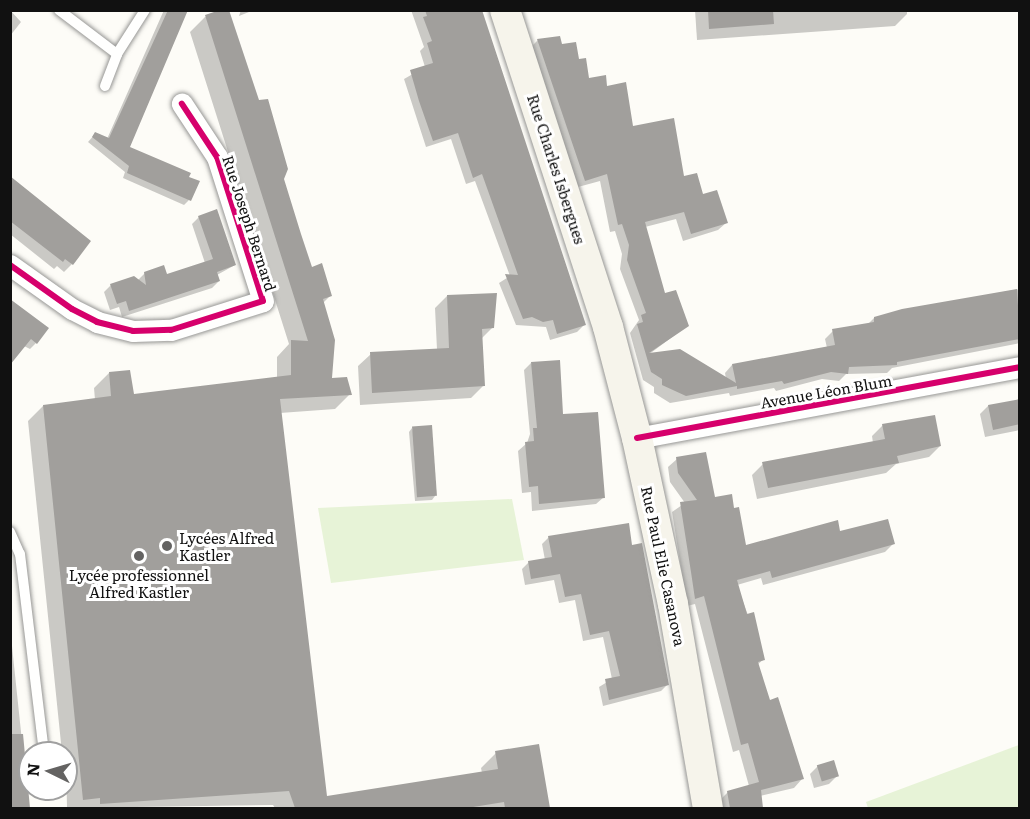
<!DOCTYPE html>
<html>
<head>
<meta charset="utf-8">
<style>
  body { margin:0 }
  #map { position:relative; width:1030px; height:819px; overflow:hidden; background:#fdfcf7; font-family:Literata,serif }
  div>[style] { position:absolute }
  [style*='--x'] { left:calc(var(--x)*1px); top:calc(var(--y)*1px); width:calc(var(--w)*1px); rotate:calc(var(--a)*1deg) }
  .green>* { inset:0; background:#e7f3d7 }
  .shadow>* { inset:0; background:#0003 }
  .building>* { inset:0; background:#a19f9c; transform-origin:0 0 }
  .roads { filter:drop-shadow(0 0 2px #979795) drop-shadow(0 0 2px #979795) }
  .service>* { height:10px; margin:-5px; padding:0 5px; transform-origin:5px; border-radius:5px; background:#fffffe }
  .minor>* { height:21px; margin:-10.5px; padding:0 10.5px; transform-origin:10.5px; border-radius:10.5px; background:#fffffe }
  .secondary>* { height:30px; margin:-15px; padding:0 15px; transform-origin:15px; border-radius:15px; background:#f6f4eb }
  .cycleway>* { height:6px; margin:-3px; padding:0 3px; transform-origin:3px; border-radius:3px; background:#d6006c }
  .dots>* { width:16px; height:16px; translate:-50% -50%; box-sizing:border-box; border:3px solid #fff; border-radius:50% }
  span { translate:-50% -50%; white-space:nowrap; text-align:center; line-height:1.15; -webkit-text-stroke:6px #fff; paint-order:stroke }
  .street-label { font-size:15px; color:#111 }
  .poi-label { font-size:15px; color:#111 }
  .left { translate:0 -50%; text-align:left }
  .frame { position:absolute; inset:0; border:12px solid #111; pointer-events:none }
  .north { position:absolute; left:18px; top:741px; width:60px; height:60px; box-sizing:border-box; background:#fff; border:2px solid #a0a0a0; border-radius:50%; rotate:275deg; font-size:16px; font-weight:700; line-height:24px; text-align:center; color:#111 }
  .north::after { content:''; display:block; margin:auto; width:21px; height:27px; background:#646362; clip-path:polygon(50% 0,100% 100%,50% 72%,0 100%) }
</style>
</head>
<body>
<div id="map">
  <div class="green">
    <i style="clip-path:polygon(512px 499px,524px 560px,331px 583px,318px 508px)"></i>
    <i style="clip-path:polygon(1019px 745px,1019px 808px,868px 808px,866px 802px)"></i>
  </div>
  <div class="shadow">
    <i style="clip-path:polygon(10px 10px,21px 22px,10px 36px)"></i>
    <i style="clip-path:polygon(164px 10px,187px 10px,128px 148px,189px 200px,184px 205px,123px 178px,125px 172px,88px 142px,95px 134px,107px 139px)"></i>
    <i style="clip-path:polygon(226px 10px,311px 268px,330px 296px,322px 304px,330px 380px,350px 394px,335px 409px,280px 413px,326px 798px,482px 773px,481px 768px,496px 753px,538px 746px,548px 808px,275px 808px,273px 805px,67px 808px,66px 753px,62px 753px,28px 421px,43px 406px,95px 400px,94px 388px,109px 373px,133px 395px,277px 378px,277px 357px,289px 344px,190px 32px,205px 17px)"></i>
    <i style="clip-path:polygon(241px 10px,254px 10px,239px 16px)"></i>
    <i style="clip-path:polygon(411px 10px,481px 10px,584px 325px,577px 332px,550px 340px,546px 327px,516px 325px,499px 283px,510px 276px,475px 181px,466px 184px,451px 139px,426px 147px,404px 79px,425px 67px,420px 51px,424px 47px)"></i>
    <i style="clip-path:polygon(695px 10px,907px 10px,907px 14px,895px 26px,697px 40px)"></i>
    <i style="clip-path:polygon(538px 40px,561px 46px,578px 60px,588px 80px,606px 87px,632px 128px,726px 223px,718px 230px,683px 241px,676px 219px,645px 227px,664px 295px,687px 326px,648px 355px,726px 379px,725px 373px,732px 365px,827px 348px,825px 339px,833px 331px,868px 324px,874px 318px,902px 311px,1020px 289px,1020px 343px,892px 368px,887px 373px,846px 374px,839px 381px,822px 379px,776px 391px,774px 388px,730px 396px,729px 393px,670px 403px,654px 393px,654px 387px,643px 380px,630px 333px,639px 320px,620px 269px,622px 254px,615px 231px,610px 232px,600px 181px,578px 187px,530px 48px)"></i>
    <i style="clip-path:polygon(10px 179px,72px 264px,64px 272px,57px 266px,54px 269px,10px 234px)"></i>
    <i style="clip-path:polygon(199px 217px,235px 265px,217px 275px,219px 281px,212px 288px,122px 317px,119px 307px,110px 310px,104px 292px,111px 285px,138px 280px,145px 273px,167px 276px,205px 263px,192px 224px)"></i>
    <i style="clip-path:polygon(447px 296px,493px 327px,481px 339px,483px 386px,471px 398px,360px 405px,358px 366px,371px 354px,437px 350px,435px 308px)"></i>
    <i style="clip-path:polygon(10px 301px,36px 343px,30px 349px,24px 346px)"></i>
    <i style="clip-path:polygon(531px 363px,604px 497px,596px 504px,532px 511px,531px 492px,522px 493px,518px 451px,527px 443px,530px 434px,524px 370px)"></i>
    <i style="clip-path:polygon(1020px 400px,1020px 430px,985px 437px,980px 414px,988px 406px)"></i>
    <i style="clip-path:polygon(883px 425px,940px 446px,929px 457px,896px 464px,886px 473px,757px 499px,752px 475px,763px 464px,873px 443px,872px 436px)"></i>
    <i style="clip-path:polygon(412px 428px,435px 496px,432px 500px,415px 501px,409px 432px)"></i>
    <i style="clip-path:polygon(677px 459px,714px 499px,733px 509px,745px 547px,839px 533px,893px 544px,885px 552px,763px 585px,761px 578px,737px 585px,764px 659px,757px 665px,768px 702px,802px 779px,794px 788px,760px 796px,761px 808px,720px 808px,719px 801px,728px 792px,749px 786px,739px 750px,733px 752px,695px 604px,687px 606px,672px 512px,685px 503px,670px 482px,668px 467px)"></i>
    <i style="clip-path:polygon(549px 537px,631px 546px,668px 684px,661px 691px,603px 706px,599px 687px,612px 679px,603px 637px,583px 641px,575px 600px,559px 603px,554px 580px,525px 585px,522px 569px,529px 562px,545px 560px,542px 544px)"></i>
    <i style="clip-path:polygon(10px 627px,29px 808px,10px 808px)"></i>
    <i style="clip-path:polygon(818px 766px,837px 776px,829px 784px,814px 788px,810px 774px)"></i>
  </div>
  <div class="building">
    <i style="clip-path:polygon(168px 10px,188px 10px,130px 147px,191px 173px,189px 177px,200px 181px,191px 201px,127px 173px,129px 166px,92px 137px,95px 132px,109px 138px)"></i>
    <i style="clip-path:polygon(220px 10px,229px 10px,259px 100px,268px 99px,288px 169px,284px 179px,301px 234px,312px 267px,322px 263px,332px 296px,323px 299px,335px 340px,332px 378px,347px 377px,352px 395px,280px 399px,327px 796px,498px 769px,495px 751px,539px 744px,550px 808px,505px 808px,504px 802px,467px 808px,295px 808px,289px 791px,100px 804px,100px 798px,83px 800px,43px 405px,111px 396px,109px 372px,130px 370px,134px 394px,291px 375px,291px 340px,308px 341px,205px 15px)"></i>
    <i style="clip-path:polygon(425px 10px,482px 10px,586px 325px,557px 334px,553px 320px,543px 322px,532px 317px,523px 319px,505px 274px,518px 275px,482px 174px,473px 178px,458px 133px,433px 141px,419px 101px,410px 70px,433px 63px,427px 43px,432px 41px,423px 17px,427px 16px)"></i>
    <i style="clip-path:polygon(708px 10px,773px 10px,774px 24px,709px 29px)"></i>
    <i style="clip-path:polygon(560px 36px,562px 44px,576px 42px,579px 59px,586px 58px,589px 78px,606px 75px,607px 86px,626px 82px,633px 126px,674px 118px,684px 176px,697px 173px,703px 194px,717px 190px,728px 223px,691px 234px,684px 212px,645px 222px,665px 293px,676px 290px,689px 326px,649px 353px,680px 349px,736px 383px,732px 364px,835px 345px,832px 329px,874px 322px,874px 317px,902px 309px,1017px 289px,1020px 339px,897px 362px,897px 365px,849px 367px,848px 374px,831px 372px,784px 384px,782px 381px,737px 389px,737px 386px,686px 396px,662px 385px,662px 379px,651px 372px,637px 324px,643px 322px,641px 315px,646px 313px,627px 260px,629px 245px,622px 224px,618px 225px,607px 174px,585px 181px,537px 39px)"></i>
    <i style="clip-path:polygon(10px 176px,91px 241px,73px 265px,65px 259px,63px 262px,10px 221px)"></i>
    <i style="clip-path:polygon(217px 209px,236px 265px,217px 272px,214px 263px,220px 281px,129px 311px,126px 301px,117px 304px,110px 284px,134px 276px,146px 285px,144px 272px,164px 265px,167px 274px,213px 259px,198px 216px)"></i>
    <i style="clip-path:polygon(497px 293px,494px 328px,482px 329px,485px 386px,372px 393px,370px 352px,449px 348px,447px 295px)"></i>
    <i style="clip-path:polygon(10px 299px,49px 328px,37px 344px,31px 339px,10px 365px)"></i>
    <i style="clip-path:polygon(560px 360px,563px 414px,598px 412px,605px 498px,539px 504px,538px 486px,529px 487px,525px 442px,534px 441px,533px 428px,537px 428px,531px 362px)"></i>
    <i style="clip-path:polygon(1020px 399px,1020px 424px,993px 430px,988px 405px)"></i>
    <i style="clip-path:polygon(935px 415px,941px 446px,897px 456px,899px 463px,768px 488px,762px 462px,885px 439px,882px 424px)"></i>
    <i style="left:432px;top:425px;width:71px;height:20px;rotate:86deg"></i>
    <i style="clip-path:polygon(706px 452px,715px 497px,732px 494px,734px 508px,739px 507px,746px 545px,838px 520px,840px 531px,888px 519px,895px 544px,772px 578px,770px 571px,737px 580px,747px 614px,754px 612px,765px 660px,758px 662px,770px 700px,778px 697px,804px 779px,761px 790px,763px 808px,730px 808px,727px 791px,759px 782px,748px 743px,741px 745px,704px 596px,695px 599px,691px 572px,680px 502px,697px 500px,678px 473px,676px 457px)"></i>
    <i style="clip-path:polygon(629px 523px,632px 545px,642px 543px,669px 685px,609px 700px,605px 679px,620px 676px,609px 631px,590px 635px,581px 594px,565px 597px,560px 574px,531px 579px,528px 561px,552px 557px,548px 536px)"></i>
    <i style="clip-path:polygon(10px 734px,23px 734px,30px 808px,10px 808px)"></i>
    <i style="left:834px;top:760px;width:17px;height:18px;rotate:73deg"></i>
  </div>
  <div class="roads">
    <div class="service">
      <i style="--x:59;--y:10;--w:73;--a:37.2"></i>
      <i style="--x:105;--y:86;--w:34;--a:-69"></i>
      <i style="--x:117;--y:54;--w:52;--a:-57.5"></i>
      <i style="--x:10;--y:532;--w:24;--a:66"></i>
      <i style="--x:20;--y:554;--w:200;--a:83.1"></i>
    </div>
    <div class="minor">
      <i style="--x:10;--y:265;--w:76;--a:35.4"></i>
      <i style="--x:72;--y:309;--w:28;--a:27"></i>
      <i style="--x:97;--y:322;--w:37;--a:14"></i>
      <i style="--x:133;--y:331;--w:38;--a:-2"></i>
      <i style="--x:171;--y:330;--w:96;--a:-17.5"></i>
      <i style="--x:263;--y:301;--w:151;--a:-107.7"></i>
      <i style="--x:217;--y:157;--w:64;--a:-123.4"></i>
      <i style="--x:637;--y:438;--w:390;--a:-10.5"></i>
    </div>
    <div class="secondary">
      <i style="--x:505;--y:10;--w:333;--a:72"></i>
      <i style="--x:608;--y:327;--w:115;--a:75.4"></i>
      <i style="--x:637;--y:438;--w:170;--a:77.8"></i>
      <i style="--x:673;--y:604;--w:207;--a:80.3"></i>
    </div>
  </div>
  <div class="cycleway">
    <i style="--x:10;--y:265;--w:76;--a:35.4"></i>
    <i style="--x:72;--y:309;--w:28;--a:27"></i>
    <i style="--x:97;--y:322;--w:37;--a:14"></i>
    <i style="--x:133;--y:331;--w:38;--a:-2"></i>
    <i style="--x:171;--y:330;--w:96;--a:-17.5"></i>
    <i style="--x:263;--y:301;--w:151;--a:-107.7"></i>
    <i style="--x:217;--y:157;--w:64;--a:-123.4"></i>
    <i style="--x:637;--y:438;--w:390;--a:-10.5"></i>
  </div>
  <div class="dots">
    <i style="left:167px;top:546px;background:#646362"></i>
    <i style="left:139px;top:556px;background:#646362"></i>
  </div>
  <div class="street-label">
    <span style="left:557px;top:169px;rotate:72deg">Rue Charles Isbergues</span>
    <span style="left:250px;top:223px;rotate:72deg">Rue Joseph Bernard</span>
    <span style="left:826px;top:391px;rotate:-10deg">Avenue Léon Blum</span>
    <span style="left:664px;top:566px;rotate:78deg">Rue Paul Elie Casanova</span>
  </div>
  <div class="poi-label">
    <span class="left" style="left:179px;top:546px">Lycées Alfred<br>Kastler</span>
    <span style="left:139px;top:583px">Lycée professionnel<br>Alfred Kastler</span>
  </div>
  <div class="frame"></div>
  <div class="north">N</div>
</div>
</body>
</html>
